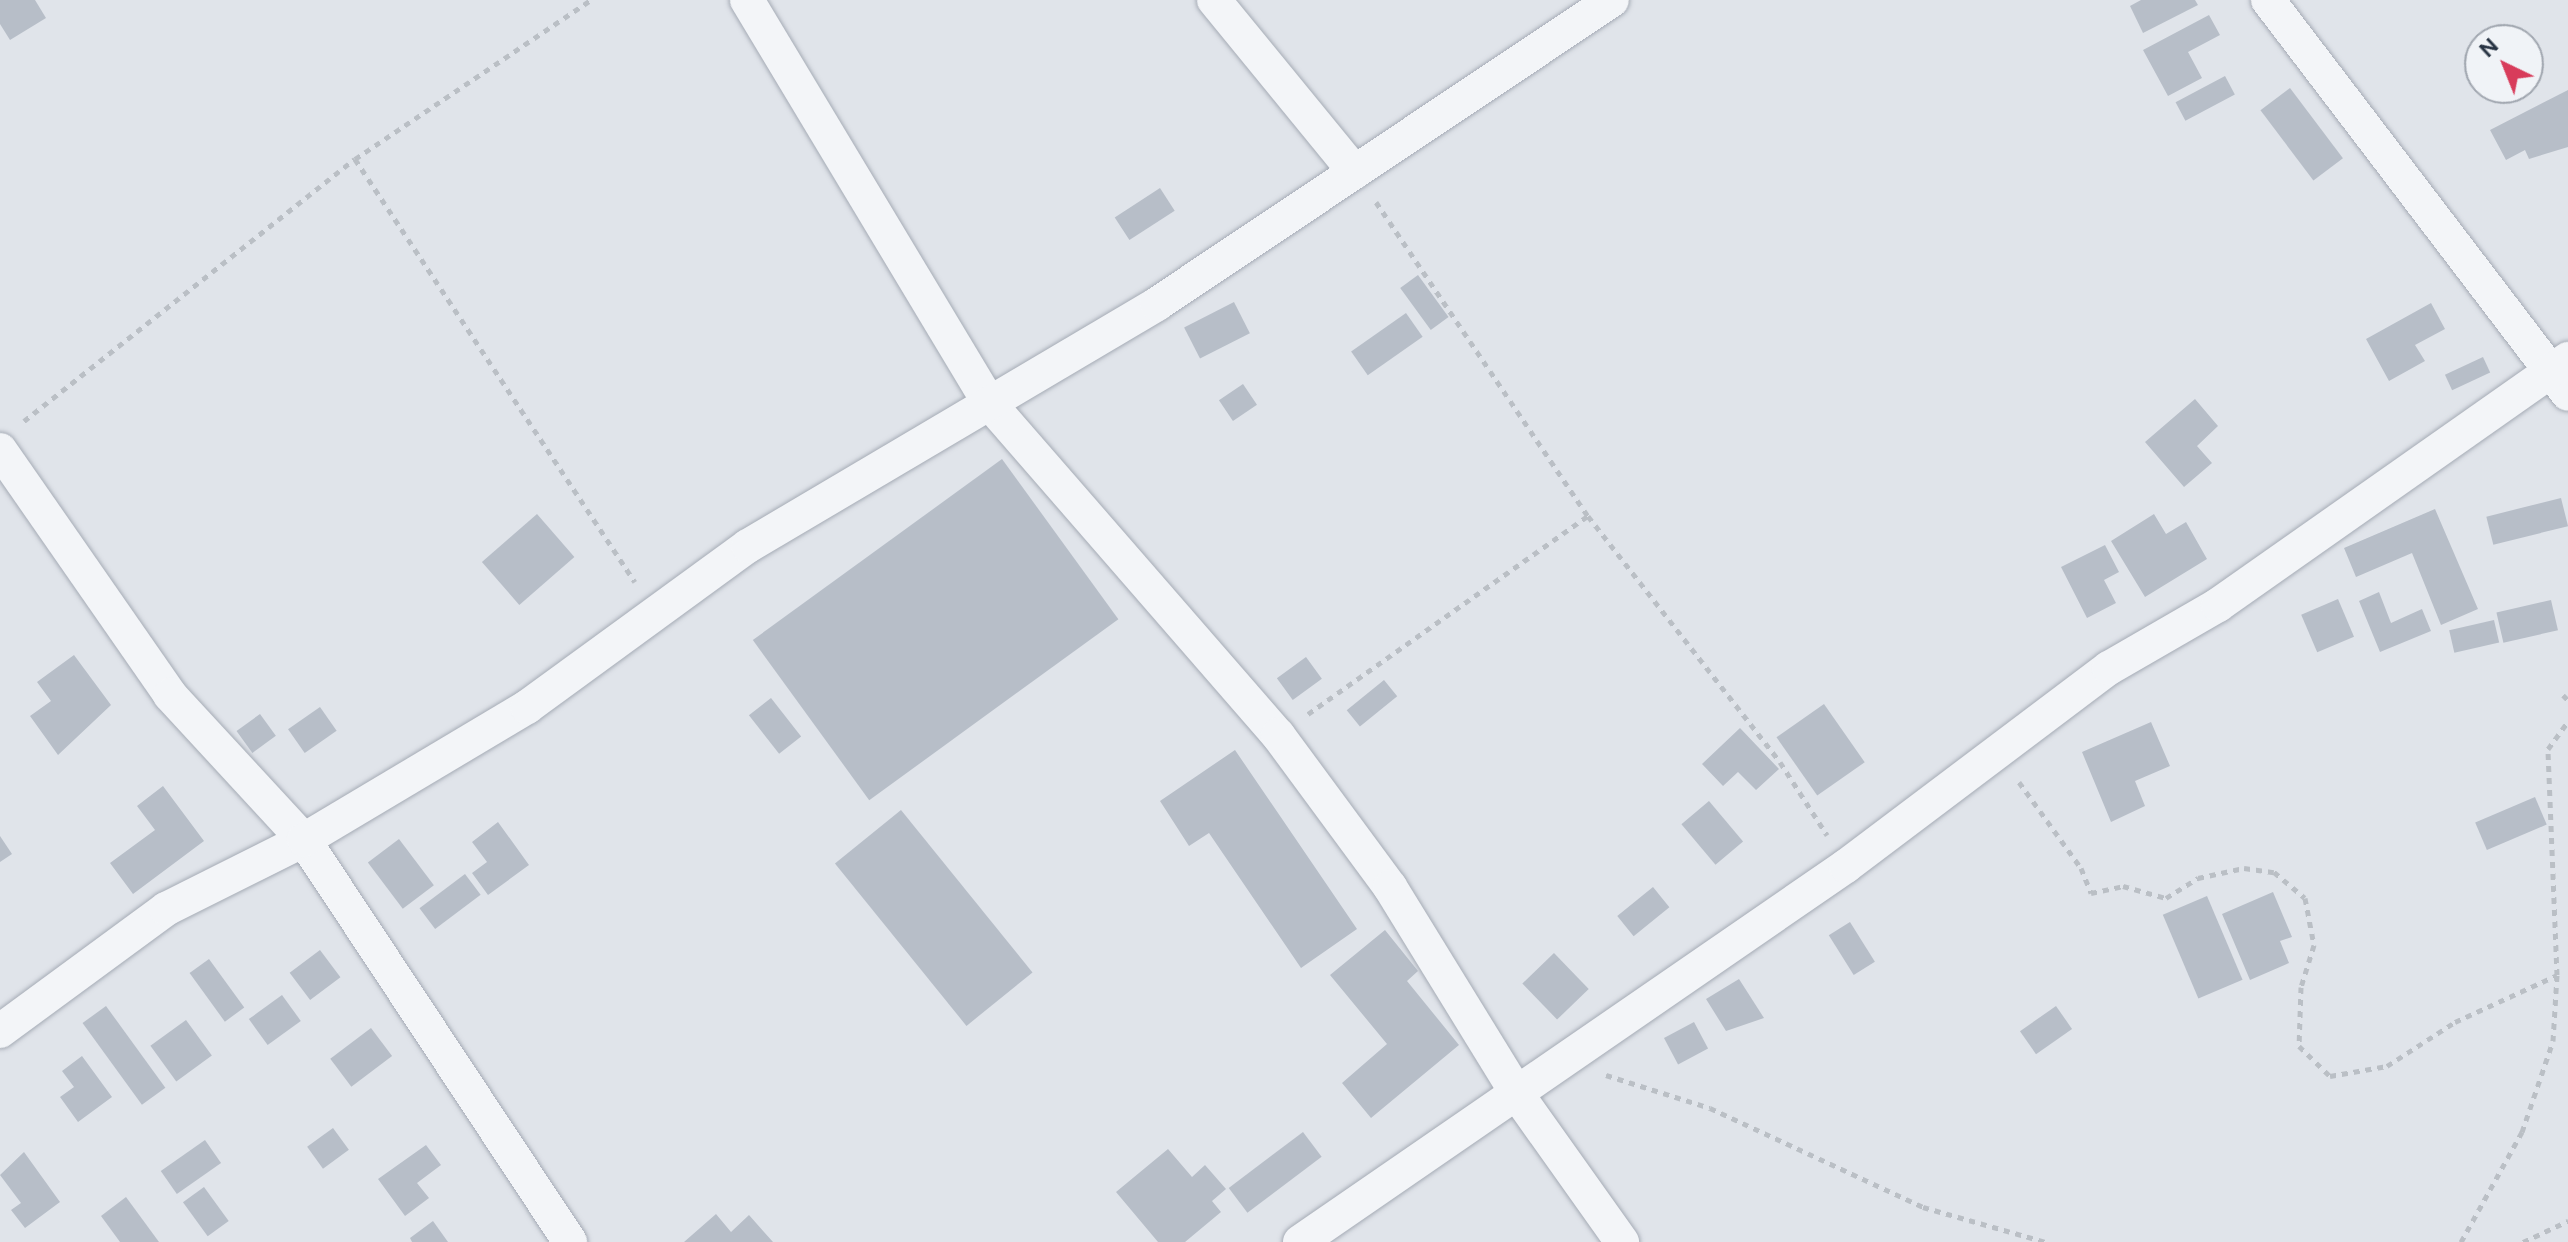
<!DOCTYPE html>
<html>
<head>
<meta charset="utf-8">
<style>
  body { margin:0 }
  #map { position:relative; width:2568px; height:1242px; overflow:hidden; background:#e0e4ea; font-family:"DM Sans",sans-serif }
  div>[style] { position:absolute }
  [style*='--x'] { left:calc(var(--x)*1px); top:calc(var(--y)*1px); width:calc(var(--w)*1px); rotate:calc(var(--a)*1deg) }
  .building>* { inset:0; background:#b7bec8; transform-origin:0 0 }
  .path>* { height:5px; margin-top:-2.5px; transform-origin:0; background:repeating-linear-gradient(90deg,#babfc5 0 6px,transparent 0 12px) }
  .roads { filter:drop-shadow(0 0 2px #a5abb5) drop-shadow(0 0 2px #a5abb5) }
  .minor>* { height:34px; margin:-17px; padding:0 17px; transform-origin:17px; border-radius:17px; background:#f3f5f8 }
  span { translate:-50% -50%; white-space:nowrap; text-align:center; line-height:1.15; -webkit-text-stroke:6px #f0f3f7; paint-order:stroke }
  .north { position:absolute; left:2464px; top:24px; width:80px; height:80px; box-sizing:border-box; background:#f0f3f7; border:2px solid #a0a6af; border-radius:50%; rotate:317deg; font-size:22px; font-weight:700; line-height:32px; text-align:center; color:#273343 }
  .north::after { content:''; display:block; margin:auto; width:28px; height:36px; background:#d83c5b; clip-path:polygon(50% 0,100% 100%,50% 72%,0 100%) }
</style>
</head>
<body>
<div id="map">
  <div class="building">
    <i style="clip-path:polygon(0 0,35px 0,46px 18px,10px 40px,0 24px)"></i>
    <i style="clip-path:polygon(2141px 0,2195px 0,2198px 5px,2143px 33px,2130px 6px)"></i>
    <i style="clip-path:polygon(2209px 15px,2220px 35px,2188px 52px,2202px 78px,2168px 96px,2143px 50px)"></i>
    <i style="left:2225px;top:76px;width:21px;height:56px;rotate:62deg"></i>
    <i style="left:2290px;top:88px;width:88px;height:37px;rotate:53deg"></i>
    <i style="clip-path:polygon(2568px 90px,2568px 147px,2529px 159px,2525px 150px,2506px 160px,2490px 130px)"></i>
    <i style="left:1160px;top:188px;width:27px;height:54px;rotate:57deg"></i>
    <i style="left:1418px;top:275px;width:52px;height:22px;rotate:54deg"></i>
    <i style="left:1234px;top:302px;width:35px;height:56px;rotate:63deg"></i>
    <i style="clip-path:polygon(2431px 303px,2445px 329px,2415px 345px,2425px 361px,2389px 381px,2366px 339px)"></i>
    <i style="left:1406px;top:313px;width:29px;height:67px;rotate:55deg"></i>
    <i style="left:2483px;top:357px;width:17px;height:42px;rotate:65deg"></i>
    <i style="left:1243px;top:384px;width:25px;height:29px;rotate:56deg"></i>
    <i style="clip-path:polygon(2195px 399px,2218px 426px,2197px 446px,2212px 463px,2184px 487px,2145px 442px)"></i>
    <i style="left:1002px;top:459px;width:198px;height:308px;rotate:54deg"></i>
    <i style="left:2561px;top:498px;width:29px;height:77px;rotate:76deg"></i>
    <i style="clip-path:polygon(2435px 509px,2478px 609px,2441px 625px,2412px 553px,2356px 577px,2344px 548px)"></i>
    <i style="left:537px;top:514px;width:57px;height:73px;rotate:49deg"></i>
    <i style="clip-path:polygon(2154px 514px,2166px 534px,2186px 522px,2207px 559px,2145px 597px,2111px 541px)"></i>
    <i style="clip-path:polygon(2105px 545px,2119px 572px,2104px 580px,2116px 603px,2087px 618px,2061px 567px)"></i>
    <i style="clip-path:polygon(2379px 592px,2391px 623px,2422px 609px,2431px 631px,2380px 652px,2359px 601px)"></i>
    <i style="left:2338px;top:599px;width:41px;height:40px;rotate:67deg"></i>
    <i style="left:2551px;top:600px;width:31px;height:56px;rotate:77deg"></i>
    <i style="left:2494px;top:620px;width:23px;height:46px;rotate:77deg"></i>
    <i style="clip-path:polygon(74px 655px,111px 705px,58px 755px,30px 716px,51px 701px,37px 682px)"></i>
    <i style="left:1306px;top:657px;width:27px;height:36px;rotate:54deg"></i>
    <i style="left:1384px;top:680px;width:21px;height:48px;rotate:51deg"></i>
    <i style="left:771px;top:698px;width:49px;height:28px;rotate:52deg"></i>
    <i style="left:1824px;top:704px;width:71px;height:58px;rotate:55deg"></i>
    <i style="left:320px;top:707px;width:29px;height:39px;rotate:55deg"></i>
    <i style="left:260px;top:714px;width:27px;height:29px;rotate:54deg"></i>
    <i style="clip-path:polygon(2151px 722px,2170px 766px,2135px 781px,2145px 806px,2111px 822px,2082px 752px)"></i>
    <i style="clip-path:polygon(1740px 728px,1779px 769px,1756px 790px,1738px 772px,1723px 786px,1702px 764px)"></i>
    <i style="clip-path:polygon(1235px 750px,1357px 929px,1301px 968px,1209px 833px,1189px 846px,1160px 801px)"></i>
    <i style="clip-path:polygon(163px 786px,204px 841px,133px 894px,110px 863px,155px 830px,137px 806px)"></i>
    <i style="left:2535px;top:797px;width:30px;height:65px;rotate:67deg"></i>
    <i style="left:1709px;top:801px;width:53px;height:36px;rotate:50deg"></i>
    <i style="left:901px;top:810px;width:209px;height:85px;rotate:51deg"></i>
    <i style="clip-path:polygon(498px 822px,529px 865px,488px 895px,472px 873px,487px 862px,472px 842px)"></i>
    <i style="clip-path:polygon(0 836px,12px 854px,0 862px)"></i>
    <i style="left:399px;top:839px;width:58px;height:39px;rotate:53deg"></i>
    <i style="left:465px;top:874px;width:26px;height:57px;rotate:53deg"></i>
    <i style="left:1653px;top:887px;width:26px;height:46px;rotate:51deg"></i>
    <i style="clip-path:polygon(2273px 892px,2292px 937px,2280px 941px,2289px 963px,2250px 980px,2222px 914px)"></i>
    <i style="left:2207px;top:896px;width:91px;height:48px;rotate:67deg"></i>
    <i style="left:1850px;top:922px;width:47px;height:25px;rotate:58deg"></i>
    <i style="clip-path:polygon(1385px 930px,1418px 971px,1407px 981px,1459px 1045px,1371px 1118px,1342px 1083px,1387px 1044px,1330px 975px)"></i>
    <i style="left:320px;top:950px;width:34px;height:38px;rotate:53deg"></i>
    <i style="left:1554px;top:953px;width:50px;height:44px;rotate:46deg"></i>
    <i style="left:209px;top:959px;width:60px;height:24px;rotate:54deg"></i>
    <i style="clip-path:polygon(1739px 979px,1764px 1018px,1726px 1031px,1706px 999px)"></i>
    <i style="left:282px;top:995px;width:32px;height:41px;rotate:54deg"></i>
    <i style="left:106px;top:1006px;width:101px;height:29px;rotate:54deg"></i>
    <i style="left:2056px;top:1006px;width:28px;height:44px;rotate:55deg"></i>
    <i style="left:186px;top:1020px;width:44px;height:44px;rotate:54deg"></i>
    <i style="left:1694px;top:1022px;width:30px;height:34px;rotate:62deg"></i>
    <i style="left:371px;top:1028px;width:35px;height:51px;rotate:53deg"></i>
    <i style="clip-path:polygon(82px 1056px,112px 1097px,78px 1122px,60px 1097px,74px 1087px,62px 1071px)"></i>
    <i style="left:333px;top:1128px;width:27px;height:32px;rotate:54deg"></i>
    <i style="left:1303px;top:1132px;width:31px;height:93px;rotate:53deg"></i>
    <i style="left:205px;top:1140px;width:28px;height:54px;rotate:55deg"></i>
    <i style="clip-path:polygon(426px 1145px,441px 1165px,417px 1183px,429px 1198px,405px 1216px,378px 1179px)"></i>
    <i style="clip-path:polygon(1168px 1149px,1192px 1177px,1205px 1165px,1226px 1189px,1212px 1201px,1221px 1212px,1185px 1242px,1158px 1242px,1116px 1192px)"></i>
    <i style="clip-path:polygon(24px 1152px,60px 1202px,25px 1228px,11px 1210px,21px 1203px,0 1175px)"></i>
    <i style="left:204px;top:1187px;width:42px;height:26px;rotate:54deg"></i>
    <i style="clip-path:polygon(126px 1197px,159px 1242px,120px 1242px,101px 1216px)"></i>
    <i style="clip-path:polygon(716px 1214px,731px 1232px,749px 1215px,773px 1242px,684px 1242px)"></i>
    <i style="clip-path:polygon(433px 1221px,448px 1242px,412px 1242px,410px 1238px)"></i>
  </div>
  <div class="path">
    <i style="--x:355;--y:159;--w:507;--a:56.5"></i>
    <i style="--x:1376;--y:202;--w:379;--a:56"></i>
    <i style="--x:1588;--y:516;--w:312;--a:52"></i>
    <i style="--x:1780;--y:762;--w:87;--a:57.2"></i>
    <i style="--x:24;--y:421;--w:422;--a:-38.4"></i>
    <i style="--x:355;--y:159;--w:285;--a:-34"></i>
    <i style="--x:2563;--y:695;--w:7;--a:45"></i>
    <i style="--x:1308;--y:714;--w:343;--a:-35.3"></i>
    <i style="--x:2019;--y:782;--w:106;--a:54.2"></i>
    <i style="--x:2081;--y:868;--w:27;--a:68"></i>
    <i style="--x:2091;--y:893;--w:33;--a:-12"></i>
    <i style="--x:2123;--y:886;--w:45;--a:15.6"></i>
    <i style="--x:2166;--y:898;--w:38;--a:-32"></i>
    <i style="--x:2198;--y:878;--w:47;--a:-12.3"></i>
    <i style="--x:2244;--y:868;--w:30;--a:8"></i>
    <i style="--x:2274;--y:872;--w:40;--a:40"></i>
    <i style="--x:2305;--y:898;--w:48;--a:79.2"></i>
    <i style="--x:2314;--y:945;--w:44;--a:107.2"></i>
    <i style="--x:2301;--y:987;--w:59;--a:91.9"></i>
    <i style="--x:2299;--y:1046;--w:43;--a:44.1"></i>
    <i style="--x:2330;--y:1076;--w:58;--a:-10"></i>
    <i style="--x:2387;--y:1066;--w:81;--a:-32.9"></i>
    <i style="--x:2455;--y:1022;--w:112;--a:-24.7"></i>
    <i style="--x:2557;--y:975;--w:226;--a:-92.3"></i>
    <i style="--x:2548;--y:749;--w:34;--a:-54"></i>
    <i style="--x:1606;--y:1075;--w:109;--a:17.6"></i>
    <i style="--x:1710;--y:1108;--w:235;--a:24.9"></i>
    <i style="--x:1923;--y:1207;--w:128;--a:15.9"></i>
    <i style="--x:2461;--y:1242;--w:126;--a:-61"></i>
    <i style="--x:2522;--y:1132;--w:96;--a:-71.2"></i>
    <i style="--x:2553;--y:1041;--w:66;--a:-86.5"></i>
    <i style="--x:2523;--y:1242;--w:50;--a:-25"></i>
  </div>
  <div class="roads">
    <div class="minor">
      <i style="--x:747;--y:0;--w:471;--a:59"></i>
      <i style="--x:990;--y:404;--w:439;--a:49"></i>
      <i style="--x:1278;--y:735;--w:189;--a:53.6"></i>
      <i style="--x:1390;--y:887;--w:246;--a:58.4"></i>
      <i style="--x:1519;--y:1097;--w:178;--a:54.6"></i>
      <i style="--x:1214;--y:0;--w:222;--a:50.7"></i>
      <i style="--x:2268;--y:0;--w:495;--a:52.7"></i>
      <i style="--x:0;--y:450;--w:298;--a:55.2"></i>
      <i style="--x:170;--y:695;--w:197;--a:47.3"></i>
      <i style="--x:304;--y:840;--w:482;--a:56.5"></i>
      <i style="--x:0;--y:1031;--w:206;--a:-36.3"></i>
      <i style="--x:166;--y:909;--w:154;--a:-26.6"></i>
      <i style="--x:304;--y:840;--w:260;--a:-30.8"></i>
      <i style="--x:527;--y:707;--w:273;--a:-36.1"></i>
      <i style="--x:748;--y:546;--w:475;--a:-30.6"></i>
      <i style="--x:1157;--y:304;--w:547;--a:-33.75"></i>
      <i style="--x:1300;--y:1242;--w:663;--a:-34.55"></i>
      <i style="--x:1846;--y:866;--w:329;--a:-37"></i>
      <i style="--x:2109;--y:668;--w:126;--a:-30"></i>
      <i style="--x:2218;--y:605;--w:428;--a:-35.1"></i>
    </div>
  </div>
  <div class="north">N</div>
</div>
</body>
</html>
